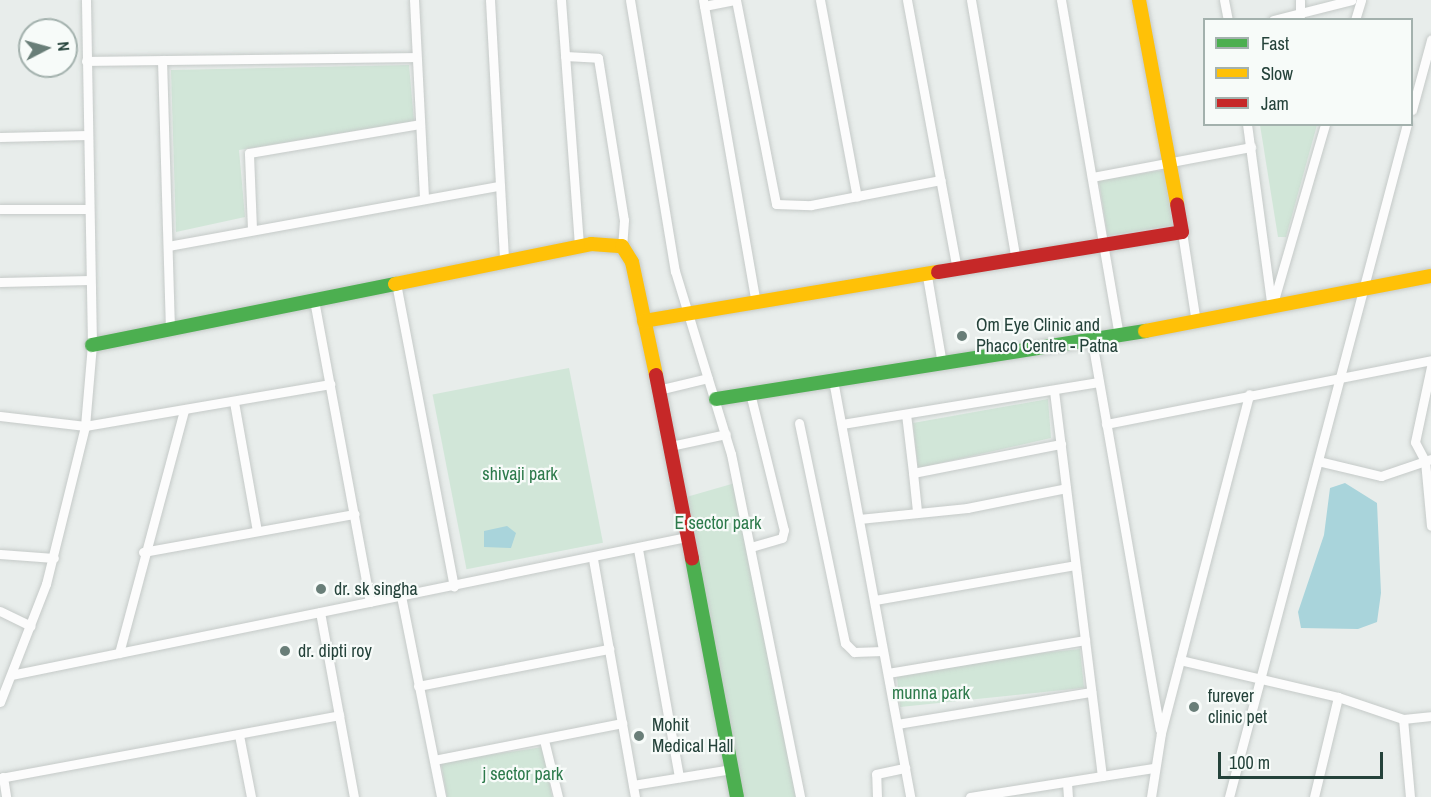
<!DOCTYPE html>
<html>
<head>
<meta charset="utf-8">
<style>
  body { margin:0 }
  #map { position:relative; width:1431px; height:797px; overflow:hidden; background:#e8edeb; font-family:"Archivo Narrow",sans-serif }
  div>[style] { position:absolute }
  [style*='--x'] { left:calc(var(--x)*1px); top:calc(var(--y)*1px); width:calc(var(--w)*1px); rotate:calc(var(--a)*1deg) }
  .green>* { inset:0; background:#d1e6d8; transform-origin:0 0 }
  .water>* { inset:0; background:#a9d4db }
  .roads { filter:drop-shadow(0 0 2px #c5cac8) drop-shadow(0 0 2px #c5cac8) }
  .street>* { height:9px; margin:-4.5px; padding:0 4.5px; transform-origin:4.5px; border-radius:4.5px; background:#fcfcfc }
  .fast>* { height:14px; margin:-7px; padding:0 7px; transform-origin:7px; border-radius:7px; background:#4caf50 }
  .slow>* { height:14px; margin:-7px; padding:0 7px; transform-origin:7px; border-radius:7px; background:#ffc107 }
  .jam>* { height:14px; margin:-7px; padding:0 7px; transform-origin:7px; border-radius:7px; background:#c62828 }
  .dots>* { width:16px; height:16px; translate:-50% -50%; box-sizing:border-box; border:3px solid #f7fbf9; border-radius:50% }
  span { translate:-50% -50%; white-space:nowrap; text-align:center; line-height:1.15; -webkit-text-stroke:4.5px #f7fbf9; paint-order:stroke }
  .poi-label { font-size:18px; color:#24423a }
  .left { translate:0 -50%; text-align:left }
  .park-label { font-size:18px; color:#2d7a4b }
  .legend { position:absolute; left:1203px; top:18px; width:210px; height:108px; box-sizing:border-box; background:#f7fbf9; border:2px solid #a3b1ad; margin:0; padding:8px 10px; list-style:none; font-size:18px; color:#24423a }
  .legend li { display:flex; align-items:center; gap:12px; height:30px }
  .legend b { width:30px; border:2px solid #a3b1ad }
  .north { position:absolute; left:18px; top:18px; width:60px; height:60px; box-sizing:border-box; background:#f7fbf9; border:2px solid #a3b1ad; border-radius:50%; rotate:84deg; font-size:16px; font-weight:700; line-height:24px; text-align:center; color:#24423a }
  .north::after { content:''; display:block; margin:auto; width:21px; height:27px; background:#697e78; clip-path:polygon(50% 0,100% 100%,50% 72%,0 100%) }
  .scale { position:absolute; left:1218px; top:752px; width:165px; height:27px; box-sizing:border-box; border:3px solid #24423a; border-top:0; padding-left:8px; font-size:18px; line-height:21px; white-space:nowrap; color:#24423a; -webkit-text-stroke:4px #f7fbf9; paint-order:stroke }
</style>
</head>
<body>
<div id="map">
  <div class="green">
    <i style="clip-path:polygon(409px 65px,414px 121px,239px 150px,245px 217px,176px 232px,171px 70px)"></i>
    <i style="clip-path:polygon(1260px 125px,1317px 125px,1286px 237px,1278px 237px)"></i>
    <i style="left:1164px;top:170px;width:56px;height:66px;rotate:81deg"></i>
    <i style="left:569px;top:368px;width:178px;height:139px;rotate:79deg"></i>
    <i style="clip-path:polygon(1048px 399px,1051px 438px,918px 468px,913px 423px)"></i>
    <i style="clip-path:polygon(742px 481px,797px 797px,743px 797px,683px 498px)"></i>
    <i style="left:1080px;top:649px;width:39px;height:185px;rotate:84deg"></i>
    <i style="clip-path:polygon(543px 747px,552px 797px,447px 797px,441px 762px)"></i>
  </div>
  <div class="water">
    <i style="clip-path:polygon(1345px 483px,1377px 503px,1381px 593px,1377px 622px,1358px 629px,1301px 628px,1298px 612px,1324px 535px,1330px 488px)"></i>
    <i style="clip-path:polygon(507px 526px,516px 533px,511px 548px,484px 547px,484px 531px)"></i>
  </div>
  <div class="roads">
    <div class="street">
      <i style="--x:414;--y:0;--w:196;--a:87.1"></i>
      <i style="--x:490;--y:0;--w:262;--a:86.9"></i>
      <i style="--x:561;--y:0;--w:247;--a:85.8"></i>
      <i style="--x:630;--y:0;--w:275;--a:80.6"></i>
      <i style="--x:675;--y:271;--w:191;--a:73"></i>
      <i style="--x:731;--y:454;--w:350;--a:78.6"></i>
      <i style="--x:703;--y:0;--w:303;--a:80.1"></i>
      <i style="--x:736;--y:0;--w:208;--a:78.9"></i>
      <i style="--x:776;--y:204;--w:35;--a:2"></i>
      <i style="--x:811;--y:205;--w:132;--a:-10.9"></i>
      <i style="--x:820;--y:0;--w:200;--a:79.4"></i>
      <i style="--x:907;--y:0;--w:275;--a:79.5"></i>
      <i style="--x:971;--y:0;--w:264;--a:80.2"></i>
      <i style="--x:1061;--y:0;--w:341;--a:80.2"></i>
      <i style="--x:1224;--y:0;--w:20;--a:79"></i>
      <i style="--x:1300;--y:0;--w:16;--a:90"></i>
      <i style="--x:704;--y:6;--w:31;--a:-11"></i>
      <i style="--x:1273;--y:20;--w:81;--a:-14.2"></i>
      <i style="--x:1355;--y:20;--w:21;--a:-73"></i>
      <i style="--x:565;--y:56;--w:33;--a:3"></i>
      <i style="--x:598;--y:58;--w:164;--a:80.9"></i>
      <i style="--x:624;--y:220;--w:26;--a:94"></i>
      <i style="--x:162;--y:60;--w:269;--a:88.3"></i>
      <i style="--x:86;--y:61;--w:330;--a:-0.7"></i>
      <i style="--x:1412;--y:110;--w:73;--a:-74.8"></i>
      <i style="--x:1247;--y:124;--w:180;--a:82.3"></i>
      <i style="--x:0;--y:137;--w:88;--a:-1.3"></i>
      <i style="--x:1092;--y:177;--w:162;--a:-10.7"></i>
      <i style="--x:0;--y:209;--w:89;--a:0"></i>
      <i style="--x:252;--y:229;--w:76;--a:-92.3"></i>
      <i style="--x:249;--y:153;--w:173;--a:-9.6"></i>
      <i style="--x:1182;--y:232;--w:91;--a:81.2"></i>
      <i style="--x:168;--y:246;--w:336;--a:-10.3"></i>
      <i style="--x:927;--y:276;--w:89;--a:80.3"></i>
      <i style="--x:0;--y:282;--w:90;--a:-1.3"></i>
      <i style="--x:396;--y:283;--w:309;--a:79.2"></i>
      <i style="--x:314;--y:300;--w:307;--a:79.5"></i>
      <i style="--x:1272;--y:307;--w:191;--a:-73.8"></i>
      <i style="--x:1092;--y:341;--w:394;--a:80.1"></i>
      <i style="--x:833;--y:380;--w:424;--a:79.5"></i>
      <i style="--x:658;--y:390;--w:51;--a:-13.5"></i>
      <i style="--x:1054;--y:391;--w:388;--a:82.9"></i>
      <i style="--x:1102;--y:776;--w:52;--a:-8.9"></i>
      <i style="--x:750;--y:393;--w:141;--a:76.1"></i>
      <i style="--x:784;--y:530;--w:8;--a:104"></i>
      <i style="--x:782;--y:538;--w:32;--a:164"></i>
      <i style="--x:234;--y:402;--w:131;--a:79.9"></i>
      <i style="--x:906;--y:414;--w:59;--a:83.2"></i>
      <i style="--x:913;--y:473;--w:151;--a:-11.1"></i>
      <i style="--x:0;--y:416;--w:86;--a:6.7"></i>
      <i style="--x:85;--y:426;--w:249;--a:-9.7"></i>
      <i style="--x:799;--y:423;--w:225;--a:78.2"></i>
      <i style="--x:845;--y:643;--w:13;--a:45"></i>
      <i style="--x:854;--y:652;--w:29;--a:-2"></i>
      <i style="--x:842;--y:424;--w:260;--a:-9.3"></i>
      <i style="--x:1106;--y:424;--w:331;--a:-11.1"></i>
      <i style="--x:671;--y:446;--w:56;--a:-12.3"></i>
      <i style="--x:1431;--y:459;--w:6;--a:162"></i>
      <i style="--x:1425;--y:461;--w:65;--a:84.7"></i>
      <i style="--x:1318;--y:461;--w:65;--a:13.4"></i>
      <i style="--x:1381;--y:476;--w:46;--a:-18.8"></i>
      <i style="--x:1425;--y:461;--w:21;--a:-118"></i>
      <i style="--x:1415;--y:442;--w:77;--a:-78"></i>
      <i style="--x:913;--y:473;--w:39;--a:84"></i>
      <i style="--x:859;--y:519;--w:109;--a:-5.8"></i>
      <i style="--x:967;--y:508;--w:101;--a:-11.4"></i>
      <i style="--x:638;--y:549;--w:232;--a:79.8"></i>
      <i style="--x:143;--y:552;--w:215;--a:-10.2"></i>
      <i style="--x:0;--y:554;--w:54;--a:4.2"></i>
      <i style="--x:593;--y:559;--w:242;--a:80"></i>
      <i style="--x:401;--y:596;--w:205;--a:78.7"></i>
      <i style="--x:875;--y:600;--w:203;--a:-9.9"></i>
      <i style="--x:0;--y:611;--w:34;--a:26"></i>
      <i style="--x:320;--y:612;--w:188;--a:79.6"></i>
      <i style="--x:119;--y:653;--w:251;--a:-75"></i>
      <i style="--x:1180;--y:660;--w:162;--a:13.2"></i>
      <i style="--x:1338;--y:697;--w:69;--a:18.7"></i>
      <i style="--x:888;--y:673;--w:200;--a:-9.5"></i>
      <i style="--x:11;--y:675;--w:690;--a:-11.54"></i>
      <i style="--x:418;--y:686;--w:195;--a:-11"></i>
      <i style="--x:0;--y:702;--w:127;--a:-68.7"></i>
      <i style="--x:46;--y:584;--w:163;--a:-76.1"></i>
      <i style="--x:85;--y:426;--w:81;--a:-85.1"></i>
      <i style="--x:92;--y:345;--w:345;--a:-91"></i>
      <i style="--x:897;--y:724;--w:197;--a:-9.4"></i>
      <i style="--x:239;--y:735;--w:63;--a:79"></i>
      <i style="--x:544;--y:740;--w:59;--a:76.2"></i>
      <i style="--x:434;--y:760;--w:192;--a:-11.1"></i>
      <i style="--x:3;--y:777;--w:20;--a:81"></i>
      <i style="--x:0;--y:778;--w:345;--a:-10.5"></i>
      <i style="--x:1067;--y:783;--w:14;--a:86"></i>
      <i style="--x:633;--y:785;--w:100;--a:-9.2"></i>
      <i style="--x:877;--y:797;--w:23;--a:-92"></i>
      <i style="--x:876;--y:774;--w:30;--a:-12"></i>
      <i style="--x:970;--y:797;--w:134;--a:-9"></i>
      <i style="--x:1151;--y:797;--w:65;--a:-81.1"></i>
      <i style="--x:1161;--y:733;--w:350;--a:-75.4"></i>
      <i style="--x:1229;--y:797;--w:696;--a:-75.19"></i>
      <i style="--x:1314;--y:797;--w:103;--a:-76.5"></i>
      <i style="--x:1410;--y:797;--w:78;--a:-95.1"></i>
      <i style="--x:1403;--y:719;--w:28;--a:-6"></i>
    </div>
    <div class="fast">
      <i style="--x:92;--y:345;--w:309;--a:-11.4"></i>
      <i style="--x:716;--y:399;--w:434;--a:-9"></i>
      <i style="--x:692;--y:559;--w:242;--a:79.3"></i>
    </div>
    <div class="slow">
      <i style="--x:1139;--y:0;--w:208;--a:79.4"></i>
      <i style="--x:395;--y:284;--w:200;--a:-11.5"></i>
      <i style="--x:591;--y:244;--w:31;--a:4"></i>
      <i style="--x:622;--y:246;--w:19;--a:58"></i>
      <i style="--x:632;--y:262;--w:116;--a:78"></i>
      <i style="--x:644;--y:321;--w:298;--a:-9.5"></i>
      <i style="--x:1145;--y:331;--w:291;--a:-10.9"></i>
    </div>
    <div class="jam">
      <i style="--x:938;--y:272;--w:247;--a:-9.3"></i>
      <i style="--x:1182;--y:232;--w:28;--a:-100"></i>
      <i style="--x:656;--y:375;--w:187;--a:78.9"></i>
    </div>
  </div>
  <div class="dots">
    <i style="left:962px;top:336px;background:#697e78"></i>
    <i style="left:321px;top:589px;background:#697e78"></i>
    <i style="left:285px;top:651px;background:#697e78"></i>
    <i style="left:1194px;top:707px;background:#697e78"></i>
    <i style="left:639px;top:736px;background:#697e78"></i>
  </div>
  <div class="poi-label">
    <span class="left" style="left:976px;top:336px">Om Eye Clinic and<br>Phaco Centre - Patna</span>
    <span class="left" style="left:334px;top:589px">dr. sk singha</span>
    <span class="left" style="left:298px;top:651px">dr. dipti roy</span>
    <span class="left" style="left:1208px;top:707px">furever<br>clinic pet</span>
    <span class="left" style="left:652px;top:736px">Mohit<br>Medical Hall</span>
  </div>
  <div class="park-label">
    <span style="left:520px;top:474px">shivaji park</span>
    <span style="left:718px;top:523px">E sector park</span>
    <span style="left:931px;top:693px">munna park</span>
    <span style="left:523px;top:774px">j sector park</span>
  </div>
  <ul class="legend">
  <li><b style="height:8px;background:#4caf50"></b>Fast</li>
  <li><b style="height:8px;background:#ffc107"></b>Slow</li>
  <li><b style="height:8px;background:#c62828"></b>Jam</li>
  </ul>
  <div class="north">N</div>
  <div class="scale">100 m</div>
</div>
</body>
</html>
